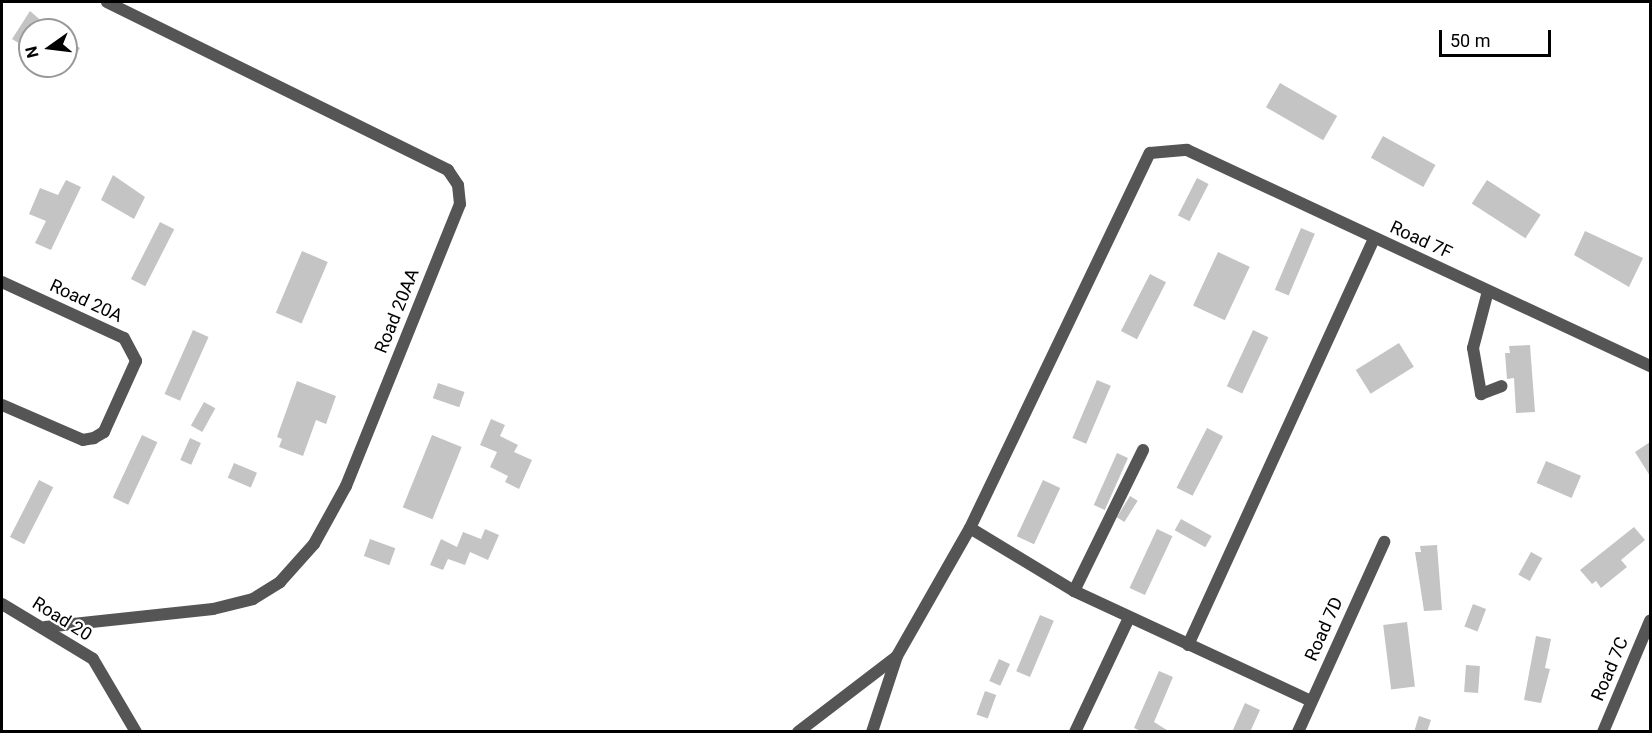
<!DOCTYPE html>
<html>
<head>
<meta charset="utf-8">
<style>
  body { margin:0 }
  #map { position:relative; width:1652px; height:733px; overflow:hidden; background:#fff; font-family:Roboto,sans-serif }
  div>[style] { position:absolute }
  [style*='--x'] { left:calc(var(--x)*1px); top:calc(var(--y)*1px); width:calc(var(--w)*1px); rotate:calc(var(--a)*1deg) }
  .building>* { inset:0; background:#c4c4c4; transform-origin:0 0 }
  .street>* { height:12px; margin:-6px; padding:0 6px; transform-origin:6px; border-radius:6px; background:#555 }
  span { translate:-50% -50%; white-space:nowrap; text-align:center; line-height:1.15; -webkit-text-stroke:4.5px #fff; paint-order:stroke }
  .street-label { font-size:18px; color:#000 }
  .frame { position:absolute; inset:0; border:3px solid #000; pointer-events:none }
  .north { position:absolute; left:18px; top:18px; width:60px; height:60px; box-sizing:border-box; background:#fff; border:2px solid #999; border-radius:50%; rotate:256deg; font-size:16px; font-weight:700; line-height:24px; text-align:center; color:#000 }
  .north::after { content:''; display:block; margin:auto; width:21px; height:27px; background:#000; clip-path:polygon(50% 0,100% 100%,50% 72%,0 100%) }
  .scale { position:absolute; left:1439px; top:30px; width:112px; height:27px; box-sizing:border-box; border:3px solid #000; border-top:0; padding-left:8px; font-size:18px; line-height:21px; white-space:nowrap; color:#000; -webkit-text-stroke:4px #fff; paint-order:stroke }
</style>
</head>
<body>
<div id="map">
  <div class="building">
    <i style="clip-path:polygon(30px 11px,52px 30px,30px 30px,30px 50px,12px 39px)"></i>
    <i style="clip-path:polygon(66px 39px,80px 48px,66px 70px)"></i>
    <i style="left:1280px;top:83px;width:66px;height:28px;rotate:30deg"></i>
    <i style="left:1383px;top:136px;width:60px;height:25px;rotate:29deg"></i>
    <i style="clip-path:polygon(113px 175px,145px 197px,134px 219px,101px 200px)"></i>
    <i style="left:1197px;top:178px;width:13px;height:42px;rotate:27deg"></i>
    <i style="clip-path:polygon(66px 180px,81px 187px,51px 250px,35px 243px,46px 221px,29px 214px,40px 188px,58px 195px)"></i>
    <i style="left:1487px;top:180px;width:64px;height:28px;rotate:33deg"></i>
    <i style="left:160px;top:222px;width:16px;height:64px;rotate:27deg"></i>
    <i style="left:1301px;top:228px;width:15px;height:67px;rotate:23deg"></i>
    <i style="clip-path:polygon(1585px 231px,1643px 258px,1629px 287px,1574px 255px)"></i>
    <i style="left:302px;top:251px;width:28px;height:67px;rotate:23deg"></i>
    <i style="left:1218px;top:252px;width:35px;height:59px;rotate:25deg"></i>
    <i style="left:1150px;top:274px;width:18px;height:64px;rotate:27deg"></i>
    <i style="left:193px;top:330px;width:17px;height:70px;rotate:24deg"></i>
    <i style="left:1253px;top:330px;width:17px;height:62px;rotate:25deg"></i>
    <i style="left:1399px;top:343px;width:28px;height:51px;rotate:58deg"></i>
    <i style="clip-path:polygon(1530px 345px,1535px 412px,1516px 413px,1514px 378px,1507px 379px,1505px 353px,1510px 353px,1509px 346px)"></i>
    <i style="left:1097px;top:380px;width:15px;height:63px;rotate:23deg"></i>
    <i style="clip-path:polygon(297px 381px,336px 396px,326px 424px,316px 420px,303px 456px,279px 447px,282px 439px,277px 437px)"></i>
    <i style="left:438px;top:383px;width:28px;height:16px;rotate:19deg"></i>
    <i style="left:204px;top:402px;width:13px;height:27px;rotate:29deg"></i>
    <i style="clip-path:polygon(491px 419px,505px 425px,500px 436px,518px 445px,514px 452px,532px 460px,519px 489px,505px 482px,508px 476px,490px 467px,497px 452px,480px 445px)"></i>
    <i style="left:1207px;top:428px;width:18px;height:67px;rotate:27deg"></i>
    <i style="left:142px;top:435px;width:17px;height:69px;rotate:25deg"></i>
    <i style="left:432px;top:435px;width:32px;height:78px;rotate:22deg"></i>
    <i style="left:190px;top:438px;width:12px;height:24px;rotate:24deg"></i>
    <i style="clip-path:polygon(1650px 442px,1650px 476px,1635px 452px)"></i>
    <i style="left:1117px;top:453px;width:12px;height:57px;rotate:24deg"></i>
    <i style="left:1546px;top:461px;width:38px;height:24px;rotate:23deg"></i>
    <i style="left:234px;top:463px;width:25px;height:16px;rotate:23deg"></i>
    <i style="left:39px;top:480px;width:16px;height:64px;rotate:27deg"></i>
    <i style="left:1043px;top:480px;width:19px;height:62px;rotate:25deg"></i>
    <i style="left:1130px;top:496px;width:9px;height:25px;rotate:32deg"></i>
    <i style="left:1181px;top:519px;width:35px;height:13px;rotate:29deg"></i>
    <i style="clip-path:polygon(1634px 527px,1645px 540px,1621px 560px,1627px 567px,1601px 588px,1596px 581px,1592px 584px,1580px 570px)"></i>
    <i style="clip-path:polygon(485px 529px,499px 535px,488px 560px,470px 552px,465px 565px,448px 559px,443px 570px,430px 565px,441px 539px,457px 547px,463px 532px,481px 539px)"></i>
    <i style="left:1157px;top:529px;width:17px;height:65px;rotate:25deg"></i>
    <i style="left:370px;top:539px;width:27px;height:18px;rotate:20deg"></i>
    <i style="clip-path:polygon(1437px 545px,1442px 610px,1424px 611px,1415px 552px,1421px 552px,1420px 546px)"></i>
    <i style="left:1531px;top:552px;width:13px;height:26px;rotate:29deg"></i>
    <i style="left:1473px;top:604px;width:14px;height:24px;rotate:21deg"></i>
    <i style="left:1040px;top:615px;width:15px;height:61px;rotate:23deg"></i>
    <i style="left:1407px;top:622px;width:65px;height:24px;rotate:83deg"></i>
    <i style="clip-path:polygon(1536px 636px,1551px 639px,1545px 668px,1550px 669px,1541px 703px,1524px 700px)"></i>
    <i style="left:999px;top:659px;width:12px;height:24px;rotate:24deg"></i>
    <i style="left:1466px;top:665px;width:14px;height:27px;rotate:4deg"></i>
    <i style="clip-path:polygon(1159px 671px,1173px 677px,1154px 722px,1170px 732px,1143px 732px,1134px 728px)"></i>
    <i style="left:985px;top:691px;width:12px;height:25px;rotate:20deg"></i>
    <i style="clip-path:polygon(1245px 703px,1260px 710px,1250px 732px,1232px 732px)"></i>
    <i style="clip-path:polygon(1419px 716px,1431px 720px,1427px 732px,1414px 732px)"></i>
  </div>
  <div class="street">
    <i style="--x:2;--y:282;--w:134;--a:24.7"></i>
    <i style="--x:124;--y:338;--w:26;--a:62"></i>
    <i style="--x:136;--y:361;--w:78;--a:114.3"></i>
    <i style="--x:104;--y:432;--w:12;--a:149"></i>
    <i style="--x:94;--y:438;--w:11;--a:170"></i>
    <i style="--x:83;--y:440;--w:88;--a:-156.6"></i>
    <i style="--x:1488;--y:291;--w:59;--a:104.7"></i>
    <i style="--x:1473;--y:348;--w:47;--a:80.1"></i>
    <i style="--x:1481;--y:394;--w:22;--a:-21"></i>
    <i style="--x:970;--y:528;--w:122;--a:31.2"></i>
    <i style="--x:1074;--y:591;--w:261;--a:24.9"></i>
    <i style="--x:1074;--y:591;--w:157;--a:-63.9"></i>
    <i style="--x:2;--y:604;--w:106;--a:31.1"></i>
    <i style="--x:93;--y:659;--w:85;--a:59.5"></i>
    <i style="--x:45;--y:627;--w:169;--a:-6.1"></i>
    <i style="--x:213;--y:609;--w:41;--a:-14"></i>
    <i style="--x:253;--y:599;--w:32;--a:-32"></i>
    <i style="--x:280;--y:582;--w:51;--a:-48.2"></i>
    <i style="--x:314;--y:544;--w:66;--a:-61.1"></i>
    <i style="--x:346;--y:486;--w:304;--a:-68"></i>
    <i style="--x:460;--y:204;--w:19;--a:-96"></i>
    <i style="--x:458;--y:185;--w:18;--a:-124"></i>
    <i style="--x:448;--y:170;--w:380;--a:-153.8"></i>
    <i style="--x:1188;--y:645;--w:447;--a:-65.4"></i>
    <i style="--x:798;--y:732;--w:123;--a:-37.4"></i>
    <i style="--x:872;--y:732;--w:80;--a:-71.8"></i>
    <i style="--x:897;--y:656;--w:147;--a:-60.3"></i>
    <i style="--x:970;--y:528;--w:416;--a:-64.4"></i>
    <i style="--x:1150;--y:153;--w:37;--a:-5"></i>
    <i style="--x:1187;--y:150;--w:511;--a:25.01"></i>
    <i style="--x:1075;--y:732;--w:126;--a:-64.7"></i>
    <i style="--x:1298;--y:732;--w:209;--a:-65.6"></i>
    <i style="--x:1603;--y:732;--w:121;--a:-67.1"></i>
  </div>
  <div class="street-label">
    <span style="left:1421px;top:240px;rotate:25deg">Road 7F</span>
    <span style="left:86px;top:301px;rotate:25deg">Road 20A</span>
    <span style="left:397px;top:311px;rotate:-68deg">Road 20AA</span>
    <span style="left:62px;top:619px;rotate:32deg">Road 20</span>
    <span style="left:1324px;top:629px;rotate:-66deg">Road 7D</span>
    <span style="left:1610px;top:669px;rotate:-67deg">Road 7C</span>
  </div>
  <div class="frame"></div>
  <div class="north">N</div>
  <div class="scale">50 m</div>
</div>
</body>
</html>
